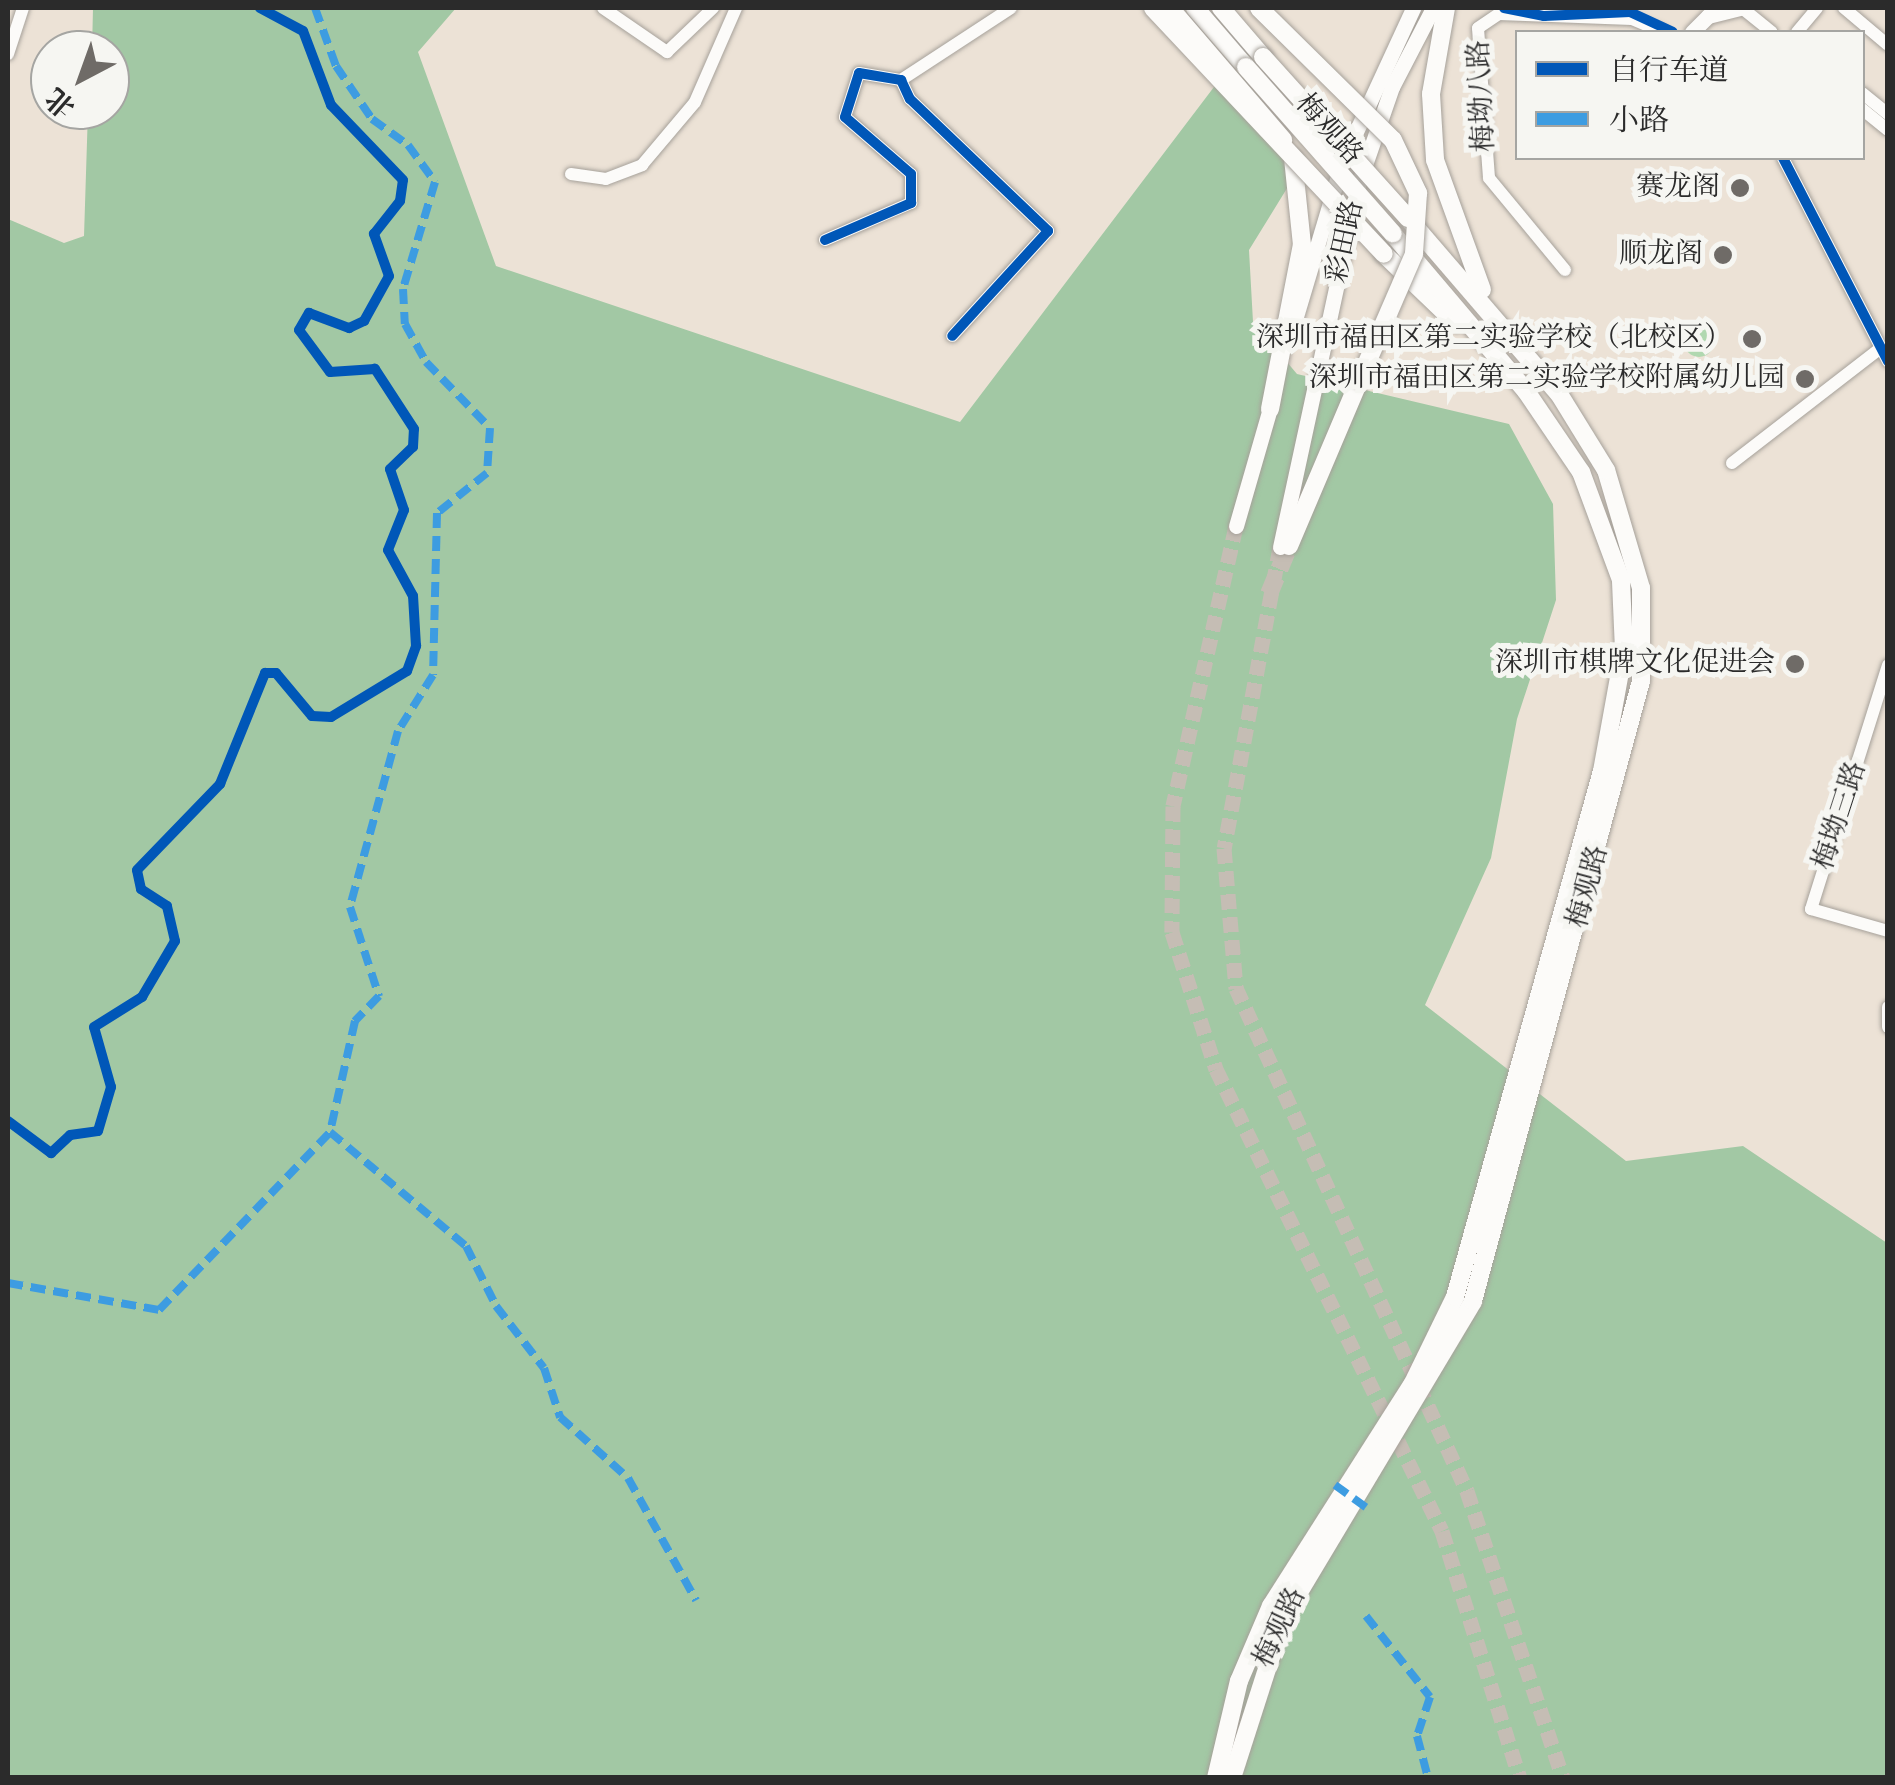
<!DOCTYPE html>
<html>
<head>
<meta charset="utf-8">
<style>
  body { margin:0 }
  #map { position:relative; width:1895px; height:1785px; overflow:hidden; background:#ece2d6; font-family:Vollkorn,"Noto Serif SC",serif }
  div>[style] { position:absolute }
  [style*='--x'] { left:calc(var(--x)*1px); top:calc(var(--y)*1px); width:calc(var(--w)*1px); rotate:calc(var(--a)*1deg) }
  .green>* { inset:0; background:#b0d8b0 }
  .round { border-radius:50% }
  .forest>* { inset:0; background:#a2c8a4 }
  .major-tunnel>* { height:15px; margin-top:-7.5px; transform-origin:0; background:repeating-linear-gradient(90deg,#c5bdb4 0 15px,transparent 0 23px) }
  .highway-tunnel>* { height:18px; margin-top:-9px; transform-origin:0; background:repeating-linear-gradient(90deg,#c5bdb4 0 18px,transparent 0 27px) }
  .roads { filter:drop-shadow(0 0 2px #a6a19a) drop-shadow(0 0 2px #a6a19a) }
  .minor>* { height:12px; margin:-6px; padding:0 6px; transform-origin:6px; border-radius:6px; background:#fcfbf9 }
  .major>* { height:15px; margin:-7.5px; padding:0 7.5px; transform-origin:7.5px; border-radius:7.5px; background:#fcfbf9 }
  .highway>* { height:18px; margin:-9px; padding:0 9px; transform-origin:9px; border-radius:9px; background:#fcfbf9 }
  .bridges { filter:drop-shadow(0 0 2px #a6a19a) drop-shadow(0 0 2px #a6a19a) }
  .highway-bridge>* { height:18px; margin:-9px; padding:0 9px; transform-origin:9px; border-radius:9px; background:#fcfbf9 }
  .quiet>* { height:8px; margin-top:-4px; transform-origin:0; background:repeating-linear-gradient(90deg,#3d9ce1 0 15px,transparent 0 23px) }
  .cycleway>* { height:10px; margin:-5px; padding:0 5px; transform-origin:5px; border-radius:5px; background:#0057b8 }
  .dots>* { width:28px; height:28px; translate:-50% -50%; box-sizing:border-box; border:5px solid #f6f6f2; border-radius:50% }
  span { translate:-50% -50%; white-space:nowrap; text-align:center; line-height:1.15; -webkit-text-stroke:10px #f6f6f2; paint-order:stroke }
  .street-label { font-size:28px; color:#2b2b2b }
  .poi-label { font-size:28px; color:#2b2b2b }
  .right { translate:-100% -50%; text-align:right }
  .frame { position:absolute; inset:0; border:10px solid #2b2b2b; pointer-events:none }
  .legend { position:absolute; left:1515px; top:30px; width:350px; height:130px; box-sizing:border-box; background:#f6f6f2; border:2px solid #a5a5a2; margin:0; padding:12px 18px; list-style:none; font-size:30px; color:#2b2b2b }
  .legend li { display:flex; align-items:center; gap:20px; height:50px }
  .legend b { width:50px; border:2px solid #a5a5a2 }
  .north { position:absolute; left:30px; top:30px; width:100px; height:100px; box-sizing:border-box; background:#f6f6f2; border:2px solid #a5a5a2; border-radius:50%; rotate:221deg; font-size:28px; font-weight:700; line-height:40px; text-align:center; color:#2b2b2b }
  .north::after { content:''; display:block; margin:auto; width:35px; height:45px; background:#6f6b67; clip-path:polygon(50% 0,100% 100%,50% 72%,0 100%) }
</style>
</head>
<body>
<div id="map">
  <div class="green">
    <i class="round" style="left:1684px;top:327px;width:30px;height:30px"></i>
  </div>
  <div class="forest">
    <i style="clip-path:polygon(93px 8px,456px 8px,418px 52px,496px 266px,960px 422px,1217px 83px,1297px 172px,1249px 250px,1253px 322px,1297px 374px,1509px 424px,1553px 504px,1556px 600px,1517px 719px,1491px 858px,1425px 1005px,1626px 1161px,1743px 1146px,1887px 1243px,1887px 1777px,8px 1777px,8px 219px,64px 243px,84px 236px,88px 110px,110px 110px,110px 50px,92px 50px)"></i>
  </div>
  <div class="major-tunnel">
    <i style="--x:1236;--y:526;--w:287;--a:102.7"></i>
    <i style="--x:1173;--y:806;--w:126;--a:90.5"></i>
    <i style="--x:1172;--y:932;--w:144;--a:72.2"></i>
    <i style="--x:1216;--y:1069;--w:514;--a:63.93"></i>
    <i style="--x:1442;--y:1531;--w:259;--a:72.5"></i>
    <i style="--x:1280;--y:547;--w:306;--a:100.5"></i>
    <i style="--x:1224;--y:848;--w:141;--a:85.1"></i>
    <i style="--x:1236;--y:988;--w:554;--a:65.33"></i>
    <i style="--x:1467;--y:1491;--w:303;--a:71.5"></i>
  </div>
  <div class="highway-tunnel">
    <i style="--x:1269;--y:594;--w:52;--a:-67.4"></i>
  </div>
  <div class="roads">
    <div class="minor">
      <i style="--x:603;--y:8;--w:78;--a:34.5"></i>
      <i style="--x:667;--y:52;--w:64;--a:-43.7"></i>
      <i style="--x:1742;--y:8;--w:38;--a:39"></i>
      <i style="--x:1844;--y:8;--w:57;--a:40.1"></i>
      <i style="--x:1797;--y:32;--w:31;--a:-50"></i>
      <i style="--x:8;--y:54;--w:48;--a:-71.9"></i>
      <i style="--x:901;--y:80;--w:131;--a:-33.2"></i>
      <i style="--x:1862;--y:93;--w:33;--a:39"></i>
      <i style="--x:1862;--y:109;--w:33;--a:39"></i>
      <i style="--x:1783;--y:158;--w:229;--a:62.7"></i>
      <i style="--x:571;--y:174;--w:35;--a:8"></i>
      <i style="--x:606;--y:179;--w:39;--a:-21"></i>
      <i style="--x:642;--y:165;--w:82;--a:-49.9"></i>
      <i style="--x:695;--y:102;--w:103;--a:-66.4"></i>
      <i style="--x:825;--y:240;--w:94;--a:-23.3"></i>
      <i style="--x:911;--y:203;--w:29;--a:-90"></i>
      <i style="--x:911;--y:174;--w:87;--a:-139.2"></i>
      <i style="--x:845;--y:117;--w:46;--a:-72.3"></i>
      <i style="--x:859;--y:73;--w:43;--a:9.5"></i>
      <i style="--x:901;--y:80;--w:21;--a:65"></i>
      <i style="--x:910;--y:99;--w:191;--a:43.7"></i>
      <i style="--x:1048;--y:231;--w:142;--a:132.4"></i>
      <i style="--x:1565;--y:270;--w:119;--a:-129.6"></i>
      <i style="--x:1489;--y:178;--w:150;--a:-94.2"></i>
      <i style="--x:1478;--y:28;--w:25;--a:-34"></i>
      <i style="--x:1499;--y:14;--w:133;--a:2.2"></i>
      <i style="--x:1632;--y:19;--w:34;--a:23"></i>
      <i style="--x:1732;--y:463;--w:183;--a:-37.7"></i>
      <i style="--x:1888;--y:665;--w:256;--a:107.5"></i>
      <i style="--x:1811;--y:909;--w:80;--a:15.9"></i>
      <i style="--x:1888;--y:1007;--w:20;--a:90"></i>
    </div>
    <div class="major">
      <i style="--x:1692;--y:32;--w:23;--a:-45"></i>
      <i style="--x:1708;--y:16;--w:34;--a:-14"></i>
      <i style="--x:1292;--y:330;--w:175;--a:-73.4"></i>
      <i style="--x:1342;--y:162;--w:170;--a:-65.2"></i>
      <i style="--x:1236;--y:526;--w:130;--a:-73.9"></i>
      <i style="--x:1280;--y:547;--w:370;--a:-77.8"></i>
      <i style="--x:1358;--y:185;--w:104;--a:-70.9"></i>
      <i style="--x:1392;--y:87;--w:89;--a:-62.6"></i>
    </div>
    <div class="highway">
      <i style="--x:1195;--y:8;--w:78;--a:49.2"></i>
      <i style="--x:1221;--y:8;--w:65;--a:49.4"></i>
      <i style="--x:1446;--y:8;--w:87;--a:99.9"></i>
      <i style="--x:1431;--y:94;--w:66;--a:86.5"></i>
      <i style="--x:1435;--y:160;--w:138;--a:70.1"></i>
      <i style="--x:1384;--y:254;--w:100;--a:43.8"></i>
      <i style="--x:1270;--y:409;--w:167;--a:-79"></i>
      <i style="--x:1302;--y:245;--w:87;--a:-95.9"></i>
      <i style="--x:1289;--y:546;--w:181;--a:-67"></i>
      <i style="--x:1216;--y:1778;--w:100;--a:-76.7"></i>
      <i style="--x:1239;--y:1681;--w:82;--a:-66.9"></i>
      <i style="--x:1271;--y:1606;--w:262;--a:-57.5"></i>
      <i style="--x:1412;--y:1385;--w:98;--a:-64"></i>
      <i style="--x:1455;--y:1297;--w:546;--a:-74.39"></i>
      <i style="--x:1602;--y:771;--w:123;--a:-79.7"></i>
      <i style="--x:1624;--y:650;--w:70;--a:-92.5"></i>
      <i style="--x:1621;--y:580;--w:115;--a:-110.3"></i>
      <i style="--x:1581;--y:472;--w:98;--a:-124.2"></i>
      <i style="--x:1526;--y:391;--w:206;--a:-130.3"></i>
      <i style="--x:1232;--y:1778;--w:167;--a:-72.2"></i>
      <i style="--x:1283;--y:1619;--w:370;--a:-59.1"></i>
      <i style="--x:1473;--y:1301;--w:642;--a:-74.84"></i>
      <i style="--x:1641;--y:681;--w:93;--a:-90"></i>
      <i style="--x:1641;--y:588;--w:123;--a:-106.5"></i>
      <i style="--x:1606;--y:470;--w:89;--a:-121.7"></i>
      <i style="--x:1559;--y:394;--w:227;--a:-130.7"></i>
    </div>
  </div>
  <div class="bridges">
    <div class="highway-bridge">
      <i style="--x:1153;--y:8;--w:337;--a:46.8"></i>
      <i style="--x:1170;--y:8;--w:174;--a:49.4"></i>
      <i style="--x:1259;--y:8;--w:188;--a:44.6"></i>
      <i style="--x:1393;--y:140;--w:59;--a:64.7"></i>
      <i style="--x:1418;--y:193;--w:61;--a:93.8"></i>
      <i style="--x:1414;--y:254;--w:136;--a:113.4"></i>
      <i style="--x:1263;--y:57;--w:217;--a:48"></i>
      <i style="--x:1246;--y:67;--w:222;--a:48.6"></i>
    </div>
  </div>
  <div class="quiet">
    <i style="--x:315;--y:8;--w:62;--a:70.1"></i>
    <i style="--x:336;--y:66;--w:64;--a:55.8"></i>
    <i style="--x:372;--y:119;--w:44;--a:35.8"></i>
    <i style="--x:408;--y:145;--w:46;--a:53.9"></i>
    <i style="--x:435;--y:182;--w:112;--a:106.7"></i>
    <i style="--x:403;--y:289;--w:35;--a:87"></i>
    <i style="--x:405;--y:324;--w:43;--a:61.1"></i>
    <i style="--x:426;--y:362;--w:92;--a:45.9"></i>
    <i style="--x:490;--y:428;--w:45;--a:93.8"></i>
    <i style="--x:487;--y:473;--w:64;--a:141.3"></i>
    <i style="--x:437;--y:513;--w:162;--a:91.4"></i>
    <i style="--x:433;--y:675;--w:66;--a:122"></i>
    <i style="--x:398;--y:731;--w:182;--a:105.3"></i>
    <i style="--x:350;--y:907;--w:94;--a:72"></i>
    <i style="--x:379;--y:996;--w:35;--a:134"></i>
    <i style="--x:355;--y:1021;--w:114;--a:102.7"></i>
    <i style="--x:330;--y:1132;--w:177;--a:40"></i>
    <i style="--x:466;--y:1246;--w:67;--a:63.4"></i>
    <i style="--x:496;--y:1306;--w:78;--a:52.3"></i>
    <i style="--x:544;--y:1368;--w:52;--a:71.9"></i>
    <i style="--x:560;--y:1417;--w:91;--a:41.9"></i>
    <i style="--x:628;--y:1478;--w:140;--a:60.9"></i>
    <i style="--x:8;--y:1283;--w:153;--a:10.1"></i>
    <i style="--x:159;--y:1310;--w:247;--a:-46.1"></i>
    <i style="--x:1335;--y:1485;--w:44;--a:35.8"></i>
    <i style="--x:1366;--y:1616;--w:103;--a:51.7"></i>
    <i style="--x:1430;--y:1697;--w:41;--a:108.4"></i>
    <i style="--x:1417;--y:1736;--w:43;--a:75.3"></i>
  </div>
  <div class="cycleway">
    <i style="--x:1504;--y:8;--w:41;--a:11.3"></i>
    <i style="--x:1544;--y:16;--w:86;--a:-2.7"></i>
    <i style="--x:1630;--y:12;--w:47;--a:24.9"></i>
    <i style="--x:1783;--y:158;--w:229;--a:62.7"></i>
    <i style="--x:825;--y:240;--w:94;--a:-23.3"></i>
    <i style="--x:911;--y:203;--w:29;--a:-90"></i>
    <i style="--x:911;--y:174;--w:87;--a:-139.2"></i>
    <i style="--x:845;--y:117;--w:46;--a:-72.3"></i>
    <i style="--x:859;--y:73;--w:43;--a:9.5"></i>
    <i style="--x:901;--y:80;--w:21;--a:65"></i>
    <i style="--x:910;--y:99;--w:191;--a:43.7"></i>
    <i style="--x:1048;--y:231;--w:142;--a:132.4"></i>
    <i style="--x:8;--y:1121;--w:54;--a:36.7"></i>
    <i style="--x:51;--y:1153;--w:26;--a:-43"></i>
    <i style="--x:70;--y:1135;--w:28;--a:-8"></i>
    <i style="--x:98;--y:1131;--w:46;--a:-73.5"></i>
    <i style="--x:111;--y:1087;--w:62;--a:-105.8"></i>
    <i style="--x:94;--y:1027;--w:57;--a:-32"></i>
    <i style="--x:142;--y:997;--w:65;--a:-59.5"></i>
    <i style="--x:175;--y:941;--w:36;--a:-103"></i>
    <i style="--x:167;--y:906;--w:31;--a:-147"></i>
    <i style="--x:141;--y:889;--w:19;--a:-102"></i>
    <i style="--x:137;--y:870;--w:120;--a:-46"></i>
    <i style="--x:220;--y:784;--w:120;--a:-67.9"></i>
    <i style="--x:265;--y:673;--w:11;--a:0"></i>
    <i style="--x:276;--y:673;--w:56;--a:50.1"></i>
    <i style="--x:312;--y:716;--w:19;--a:3"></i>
    <i style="--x:331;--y:717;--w:89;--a:-31.2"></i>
    <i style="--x:407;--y:671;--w:27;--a:-70"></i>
    <i style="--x:416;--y:646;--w:50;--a:-93.4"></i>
    <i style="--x:413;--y:596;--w:52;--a:-118.5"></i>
    <i style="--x:388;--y:550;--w:43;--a:-68.2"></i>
    <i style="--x:404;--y:510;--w:43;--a:-108.9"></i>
    <i style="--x:390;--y:469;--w:32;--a:-44"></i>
    <i style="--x:413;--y:447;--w:18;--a:-87"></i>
    <i style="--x:414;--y:429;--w:72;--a:-123"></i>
    <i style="--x:375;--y:369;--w:45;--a:176.2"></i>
    <i style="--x:330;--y:372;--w:52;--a:-126.4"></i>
    <i style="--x:299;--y:330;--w:20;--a:-60"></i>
    <i style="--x:309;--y:313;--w:43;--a:20.6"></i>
    <i style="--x:349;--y:328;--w:17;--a:-25"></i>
    <i style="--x:364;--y:321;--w:51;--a:-60.9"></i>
    <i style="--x:389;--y:276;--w:45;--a:-109.7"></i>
    <i style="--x:374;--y:234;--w:42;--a:-51.8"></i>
    <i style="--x:400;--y:201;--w:21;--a:-82"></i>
    <i style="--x:403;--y:180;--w:104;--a:-133.8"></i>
    <i style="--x:331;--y:105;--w:79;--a:-110.7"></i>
    <i style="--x:303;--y:31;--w:49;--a:-151.9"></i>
  </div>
  <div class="dots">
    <i style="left:1740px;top:188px;background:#6f6b67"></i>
    <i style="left:1723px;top:255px;background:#6f6b67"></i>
    <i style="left:1752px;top:339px;background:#6f6b67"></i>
    <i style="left:1805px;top:379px;background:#6f6b67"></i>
    <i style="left:1795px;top:664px;background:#6f6b67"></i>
  </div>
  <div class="street-label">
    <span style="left:1483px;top:96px;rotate:-93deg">梅坳八路</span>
    <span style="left:1328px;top:130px;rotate:48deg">梅观路</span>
    <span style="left:1346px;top:242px;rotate:-78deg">彩田路</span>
    <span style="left:1841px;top:816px;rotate:-72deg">梅坳三路</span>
    <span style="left:1589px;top:887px;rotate:-75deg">梅观路</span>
    <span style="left:1281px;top:1628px;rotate:-65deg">梅观路</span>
  </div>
  <div class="poi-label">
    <span class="right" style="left:1720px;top:188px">赛龙阁</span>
    <span class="right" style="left:1703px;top:255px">顺龙阁</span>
    <span class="right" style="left:1732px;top:339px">深圳市福田区第二实验学校（北校区）</span>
    <span class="right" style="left:1785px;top:379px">深圳市福田区第二实验学校附属幼儿园</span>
    <span class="right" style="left:1775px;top:664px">深圳市棋牌文化促进会</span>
  </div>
  <div class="frame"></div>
  <ul class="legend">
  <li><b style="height:12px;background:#0057b8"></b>自行车道</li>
  <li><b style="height:12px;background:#3d9ce1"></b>小路</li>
  </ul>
  <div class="north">北</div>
</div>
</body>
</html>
